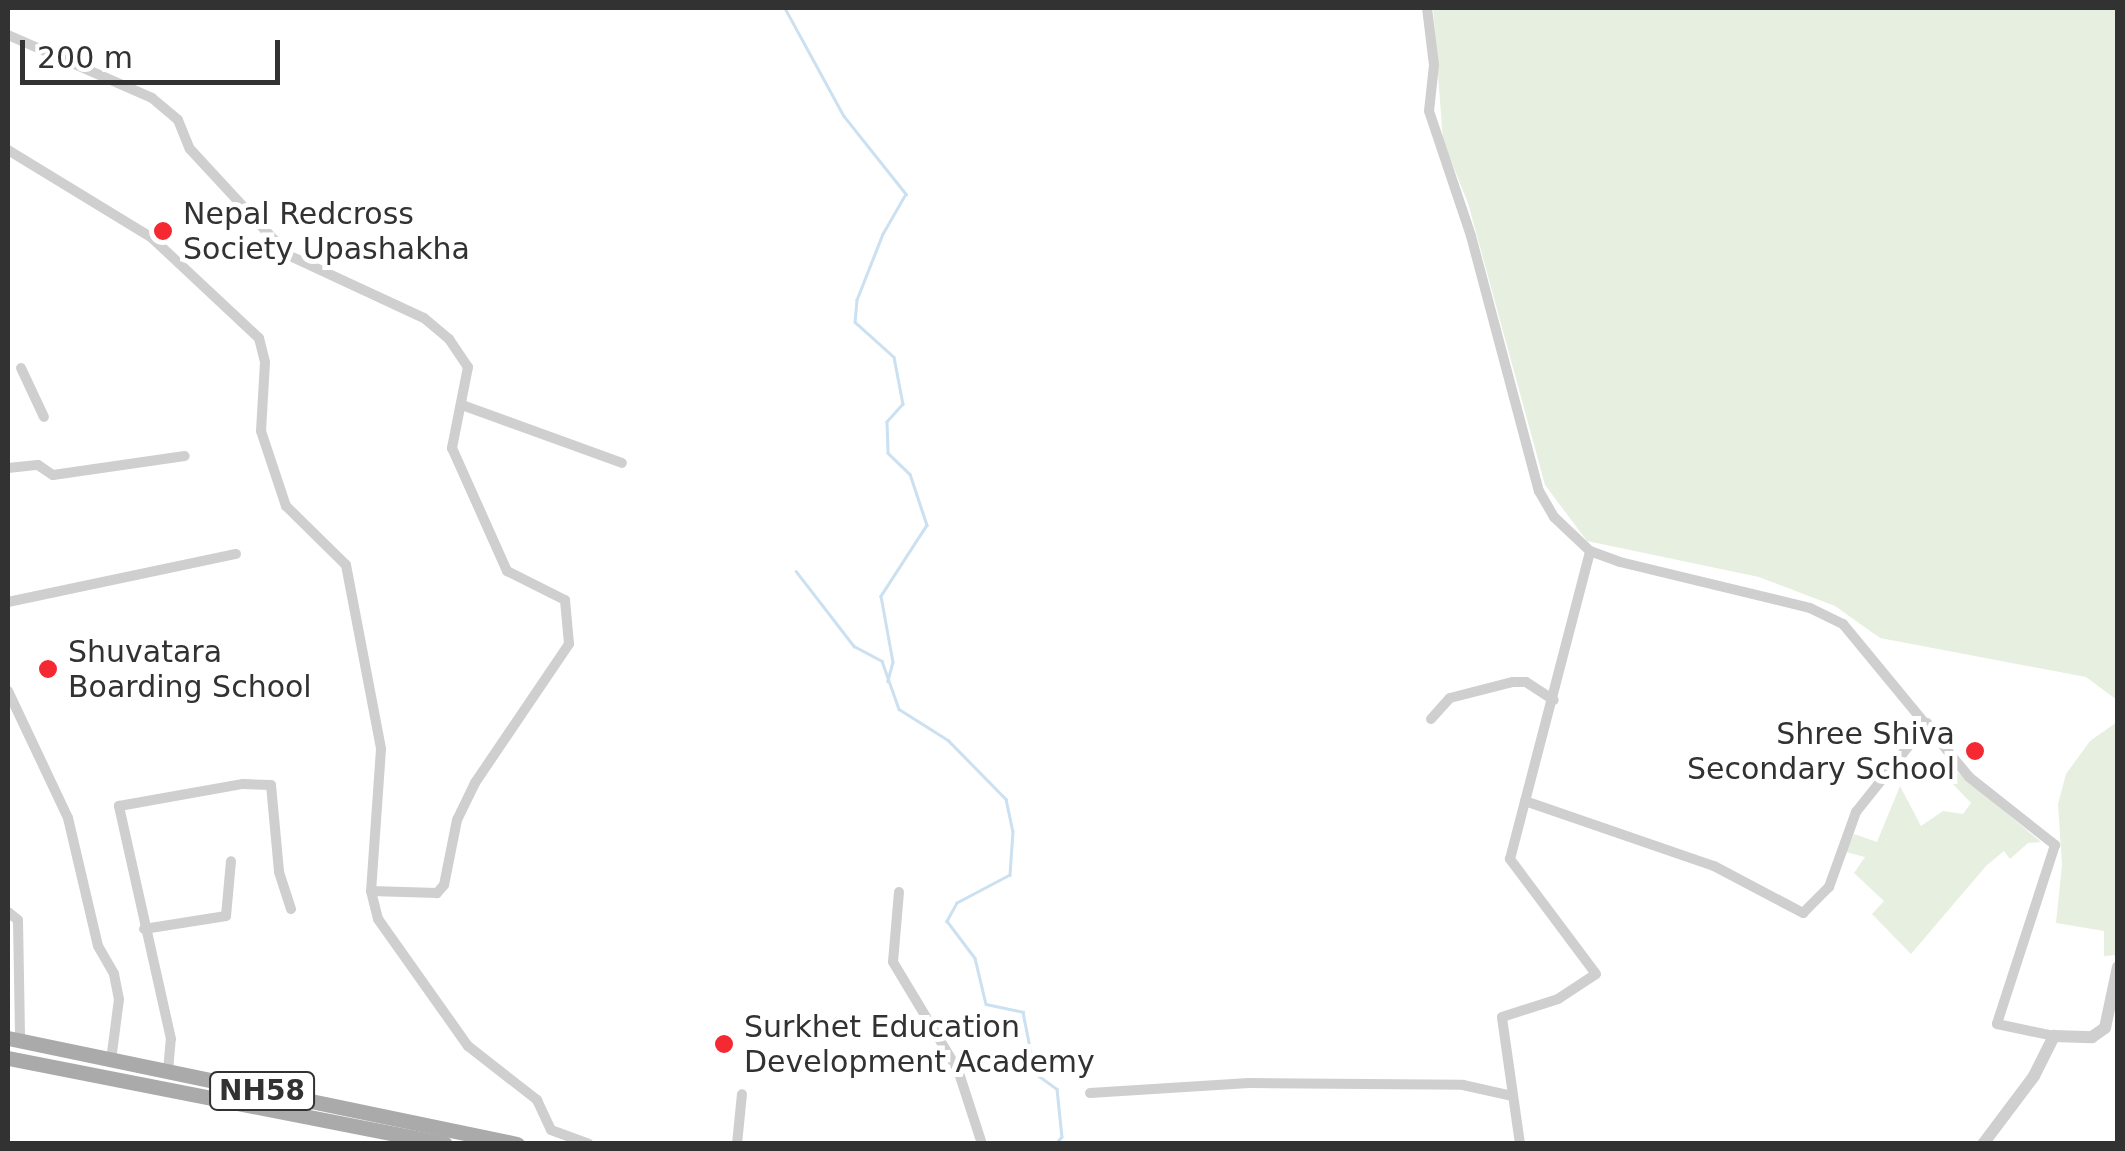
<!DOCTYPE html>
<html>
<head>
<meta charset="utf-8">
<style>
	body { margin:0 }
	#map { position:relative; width:2125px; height:1151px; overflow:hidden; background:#fff; font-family:"DejaVu Sans",sans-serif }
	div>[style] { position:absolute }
	.green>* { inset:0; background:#e7efe0 }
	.stream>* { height:2.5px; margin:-1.25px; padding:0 1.25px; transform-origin:1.25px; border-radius:1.25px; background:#cbe0f0 }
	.minor>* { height:10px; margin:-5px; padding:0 5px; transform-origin:5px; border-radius:5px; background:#cfcfcf }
	.tertiary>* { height:12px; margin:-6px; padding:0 6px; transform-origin:6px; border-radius:6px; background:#cfcfcf }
	.primary>* { height:15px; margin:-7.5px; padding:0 7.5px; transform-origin:7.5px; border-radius:7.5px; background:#aaa }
	.dots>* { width:28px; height:28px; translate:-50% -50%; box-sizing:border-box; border:5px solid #fff; border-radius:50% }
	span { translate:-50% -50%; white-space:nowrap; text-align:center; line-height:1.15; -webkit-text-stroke:10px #fff; paint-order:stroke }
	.shield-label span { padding:2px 8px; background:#fff; border:2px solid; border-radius:8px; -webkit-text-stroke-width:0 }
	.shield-label { font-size:28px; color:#323232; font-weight:700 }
	.poi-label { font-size:30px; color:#323232 }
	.left { translate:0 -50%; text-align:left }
	.right { translate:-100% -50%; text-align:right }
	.frame { position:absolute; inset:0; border:10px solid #323232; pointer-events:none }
	.scale { position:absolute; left:20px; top:40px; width:260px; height:45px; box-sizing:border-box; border:5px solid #323232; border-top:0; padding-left:12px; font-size:30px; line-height:35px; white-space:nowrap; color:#323232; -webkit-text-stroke:8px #fff; paint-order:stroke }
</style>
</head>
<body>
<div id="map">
	<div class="green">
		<i style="clip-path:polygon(1433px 8px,2117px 8px,2117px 700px,2086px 677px,1880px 638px,1835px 606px,1759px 577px,1587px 541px,1545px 485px,1468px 203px,1443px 141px)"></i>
		<i style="clip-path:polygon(2117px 722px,2117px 955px,2104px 956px,2104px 931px,2056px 923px,2062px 865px,2058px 804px,2066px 774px,2090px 741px)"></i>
		<i style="clip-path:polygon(1956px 771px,2041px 842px,2028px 843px,2010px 859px,2004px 851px,1986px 866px,1911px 954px,1872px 914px,1884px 901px,1854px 873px,1865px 857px,1846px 852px,1854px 834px,1877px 842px,1900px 786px,1921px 826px,1943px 811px,1963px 814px,1971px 803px,1951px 782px)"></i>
	</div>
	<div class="stream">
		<i style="left:785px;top:8px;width:123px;rotate:61.4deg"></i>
		<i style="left:844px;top:116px;width:100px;rotate:51.5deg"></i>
		<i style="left:906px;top:194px;width:46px;rotate:119.9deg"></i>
		<i style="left:883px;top:234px;width:71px;rotate:111.5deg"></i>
		<i style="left:857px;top:300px;width:22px;rotate:95deg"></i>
		<i style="left:855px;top:322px;width:52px;rotate:41.9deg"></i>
		<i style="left:894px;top:357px;width:48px;rotate:79.2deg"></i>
		<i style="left:903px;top:404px;width:24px;rotate:132deg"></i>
		<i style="left:887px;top:422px;width:31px;rotate:88deg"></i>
		<i style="left:888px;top:453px;width:30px;rotate:44deg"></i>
		<i style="left:910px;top:474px;width:54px;rotate:71.6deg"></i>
		<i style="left:927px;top:525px;width:85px;rotate:122.9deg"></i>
		<i style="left:881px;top:596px;width:67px;rotate:79.7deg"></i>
		<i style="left:893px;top:662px;width:20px;rotate:105deg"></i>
		<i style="left:796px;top:571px;width:95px;rotate:52.3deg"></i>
		<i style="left:854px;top:646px;width:32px;rotate:28deg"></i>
		<i style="left:882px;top:661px;width:51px;rotate:70.5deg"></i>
		<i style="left:899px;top:709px;width:58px;rotate:32.3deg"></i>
		<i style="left:948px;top:740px;width:83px;rotate:45.5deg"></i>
		<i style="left:1006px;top:799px;width:33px;rotate:78deg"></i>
		<i style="left:1013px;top:831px;width:44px;rotate:93.9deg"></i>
		<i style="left:1010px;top:875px;width:60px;rotate:152.2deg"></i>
		<i style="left:957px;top:903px;width:21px;rotate:119deg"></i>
		<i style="left:947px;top:921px;width:46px;rotate:52.9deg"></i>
		<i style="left:975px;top:958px;width:47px;rotate:76.6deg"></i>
		<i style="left:986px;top:1004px;width:38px;rotate:12deg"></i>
		<i style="left:1023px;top:1012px;width:62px;rotate:78.9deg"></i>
		<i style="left:1035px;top:1073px;width:27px;rotate:36deg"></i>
		<i style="left:1057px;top:1089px;width:48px;rotate:84.1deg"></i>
		<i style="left:1062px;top:1137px;width:9px;rotate:131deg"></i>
	</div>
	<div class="minor">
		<i style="left:1427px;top:8px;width:57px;rotate:83deg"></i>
		<i style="left:1434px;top:65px;width:46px;rotate:96.2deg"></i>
		<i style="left:1429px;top:111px;width:132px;rotate:71.4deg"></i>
		<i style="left:1471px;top:236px;width:264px;rotate:75.1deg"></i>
		<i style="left:1539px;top:491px;width:30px;rotate:60deg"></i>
		<i style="left:1554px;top:517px;width:50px;rotate:43.4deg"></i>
		<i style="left:1590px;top:551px;width:32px;rotate:20deg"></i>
		<i style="left:1620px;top:562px;width:195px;rotate:13.6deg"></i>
		<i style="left:1810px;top:608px;width:37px;rotate:26deg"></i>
		<i style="left:1843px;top:624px;width:198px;rotate:50.5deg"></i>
		<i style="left:1969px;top:777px;width:110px;rotate:38.3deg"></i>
		<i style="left:2055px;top:845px;width:188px;rotate:108deg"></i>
		<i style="left:1997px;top:1024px;width:58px;rotate:11.9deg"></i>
		<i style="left:8px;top:35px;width:157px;rotate:23.6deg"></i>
		<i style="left:152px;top:98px;width:34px;rotate:40deg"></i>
		<i style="left:178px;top:120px;width:31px;rotate:68deg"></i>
		<i style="left:190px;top:149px;width:144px;rotate:47.2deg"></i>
		<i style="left:288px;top:255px;width:150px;rotate:24.9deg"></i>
		<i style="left:424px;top:318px;width:33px;rotate:40deg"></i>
		<i style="left:449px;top:339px;width:34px;rotate:56deg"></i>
		<i style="left:468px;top:367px;width:83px;rotate:101.2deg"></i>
		<i style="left:452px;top:448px;width:135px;rotate:65.9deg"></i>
		<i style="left:507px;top:571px;width:65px;rotate:26.6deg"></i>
		<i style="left:565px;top:600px;width:44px;rotate:84.8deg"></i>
		<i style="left:569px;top:644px;width:168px;rotate:124.1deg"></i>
		<i style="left:475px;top:783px;width:41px;rotate:115.9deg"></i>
		<i style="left:457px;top:820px;width:66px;rotate:101.3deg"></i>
		<i style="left:444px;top:885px;width:11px;rotate:131deg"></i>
		<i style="left:437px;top:893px;width:66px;rotate:-178.3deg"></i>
		<i style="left:8px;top:150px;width:169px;rotate:31.4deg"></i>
		<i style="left:152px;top:238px;width:146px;rotate:43.1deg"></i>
		<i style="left:259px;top:338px;width:25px;rotate:76deg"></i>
		<i style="left:265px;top:362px;width:69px;rotate:93.3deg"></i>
		<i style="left:261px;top:431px;width:79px;rotate:71.6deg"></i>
		<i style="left:286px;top:506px;width:84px;rotate:44.5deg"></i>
		<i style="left:346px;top:565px;width:187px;rotate:79.2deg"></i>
		<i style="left:381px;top:749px;width:142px;rotate:94deg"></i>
		<i style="left:371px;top:891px;width:29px;rotate:76deg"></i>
		<i style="left:378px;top:919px;width:156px;rotate:54.7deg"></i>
		<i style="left:468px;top:1046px;width:88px;rotate:38deg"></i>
		<i style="left:537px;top:1100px;width:33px;rotate:65deg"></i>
		<i style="left:551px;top:1130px;width:40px;rotate:20.2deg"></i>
		<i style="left:21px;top:368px;width:54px;rotate:64.9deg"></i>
		<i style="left:462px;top:405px;width:170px;rotate:19.9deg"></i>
		<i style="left:8px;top:468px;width:30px;rotate:-6deg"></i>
		<i style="left:38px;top:465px;width:18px;rotate:34deg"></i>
		<i style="left:53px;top:475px;width:133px;rotate:-8.2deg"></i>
		<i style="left:8px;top:602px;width:233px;rotate:-11.9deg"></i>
		<i style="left:8px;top:691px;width:140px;rotate:64.7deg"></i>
		<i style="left:68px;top:818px;width:131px;rotate:76.8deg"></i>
		<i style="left:98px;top:946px;width:32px;rotate:60deg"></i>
		<i style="left:114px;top:974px;width:25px;rotate:79deg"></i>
		<i style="left:119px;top:999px;width:63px;rotate:97.4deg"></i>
		<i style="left:1431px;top:719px;width:28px;rotate:-48deg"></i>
		<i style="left:1450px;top:698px;width:65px;rotate:-14.3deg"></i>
		<i style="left:1513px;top:682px;width:13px"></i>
		<i style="left:1526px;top:682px;width:33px;rotate:33deg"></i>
		<i style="left:1525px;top:801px;width:200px;rotate:19deg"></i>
		<i style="left:1714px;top:866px;width:101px;rotate:27.8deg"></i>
		<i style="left:1803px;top:913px;width:37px;rotate:-45deg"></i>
		<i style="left:1829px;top:887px;width:80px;rotate:-70.2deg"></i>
		<i style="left:1856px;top:812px;width:114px;rotate:-51.4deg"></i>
		<i style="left:899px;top:892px;width:70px;rotate:94.9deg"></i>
		<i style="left:893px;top:962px;width:126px;rotate:59deg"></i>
		<i style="left:958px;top:1070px;width:78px;rotate:72deg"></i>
		<i style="left:8px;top:912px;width:13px;rotate:39deg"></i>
		<i style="left:18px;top:920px;width:120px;rotate:89deg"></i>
		<i style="left:144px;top:929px;width:83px;rotate:-9deg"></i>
		<i style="left:226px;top:916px;width:55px;rotate:-84.8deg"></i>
		<i style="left:168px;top:1071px;width:32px;rotate:-85deg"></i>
		<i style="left:171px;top:1039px;width:239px;rotate:-102.6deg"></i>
		<i style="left:119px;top:806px;width:126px;rotate:-10.1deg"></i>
		<i style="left:243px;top:784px;width:28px;rotate:2deg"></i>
		<i style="left:271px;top:785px;width:87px;rotate:84.7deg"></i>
		<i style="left:279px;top:872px;width:39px;rotate:72deg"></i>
		<i style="left:1090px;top:1093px;width:159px;rotate:-3.6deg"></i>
		<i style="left:1249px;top:1083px;width:214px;rotate:0.5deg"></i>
		<i style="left:1463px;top:1085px;width:50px;rotate:12.7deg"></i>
		<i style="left:737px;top:1144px;width:50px;rotate:-84.3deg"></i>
		<i style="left:1520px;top:1144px;width:128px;rotate:-98.1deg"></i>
		<i style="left:1502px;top:1017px;width:59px;rotate:-17.8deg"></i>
		<i style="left:1558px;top:999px;width:45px;rotate:-33.3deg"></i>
		<i style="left:1596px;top:974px;width:144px;rotate:-126.8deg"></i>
		<i style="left:1510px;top:859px;width:318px;rotate:-75.4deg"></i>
	</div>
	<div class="tertiary">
		<i style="left:1983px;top:1144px;width:85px;rotate:-53.1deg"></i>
		<i style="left:2034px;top:1076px;width:45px;rotate:-63.4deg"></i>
		<i style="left:2054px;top:1036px;width:38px;rotate:2deg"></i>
		<i style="left:2092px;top:1037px;width:16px;rotate:-35deg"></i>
		<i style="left:2105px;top:1028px;width:62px;rotate:-78deg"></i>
	</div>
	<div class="primary">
		<i style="left:8px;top:1038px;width:520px;rotate:11.76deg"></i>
		<i style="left:8px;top:1058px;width:445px;rotate:11.1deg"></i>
	</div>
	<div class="dots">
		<i style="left:163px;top:231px;background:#f42931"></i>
		<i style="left:48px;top:669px;background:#f42931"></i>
		<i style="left:1975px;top:751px;background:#f42931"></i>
		<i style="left:724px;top:1044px;background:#f42931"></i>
	</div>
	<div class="shield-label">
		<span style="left:262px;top:1091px">NH58</span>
	</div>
	<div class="poi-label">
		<span class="left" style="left:183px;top:231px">Nepal Redcross<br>Society Upashakha</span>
		<span class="left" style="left:68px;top:669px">Shuvatara<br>Boarding School</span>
		<span class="right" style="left:1955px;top:751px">Shree Shiva<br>Secondary School</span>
		<span class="left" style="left:744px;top:1044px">Surkhet Education<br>Development Academy</span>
	</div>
	<div class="frame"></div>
	<div class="scale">200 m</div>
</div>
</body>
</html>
